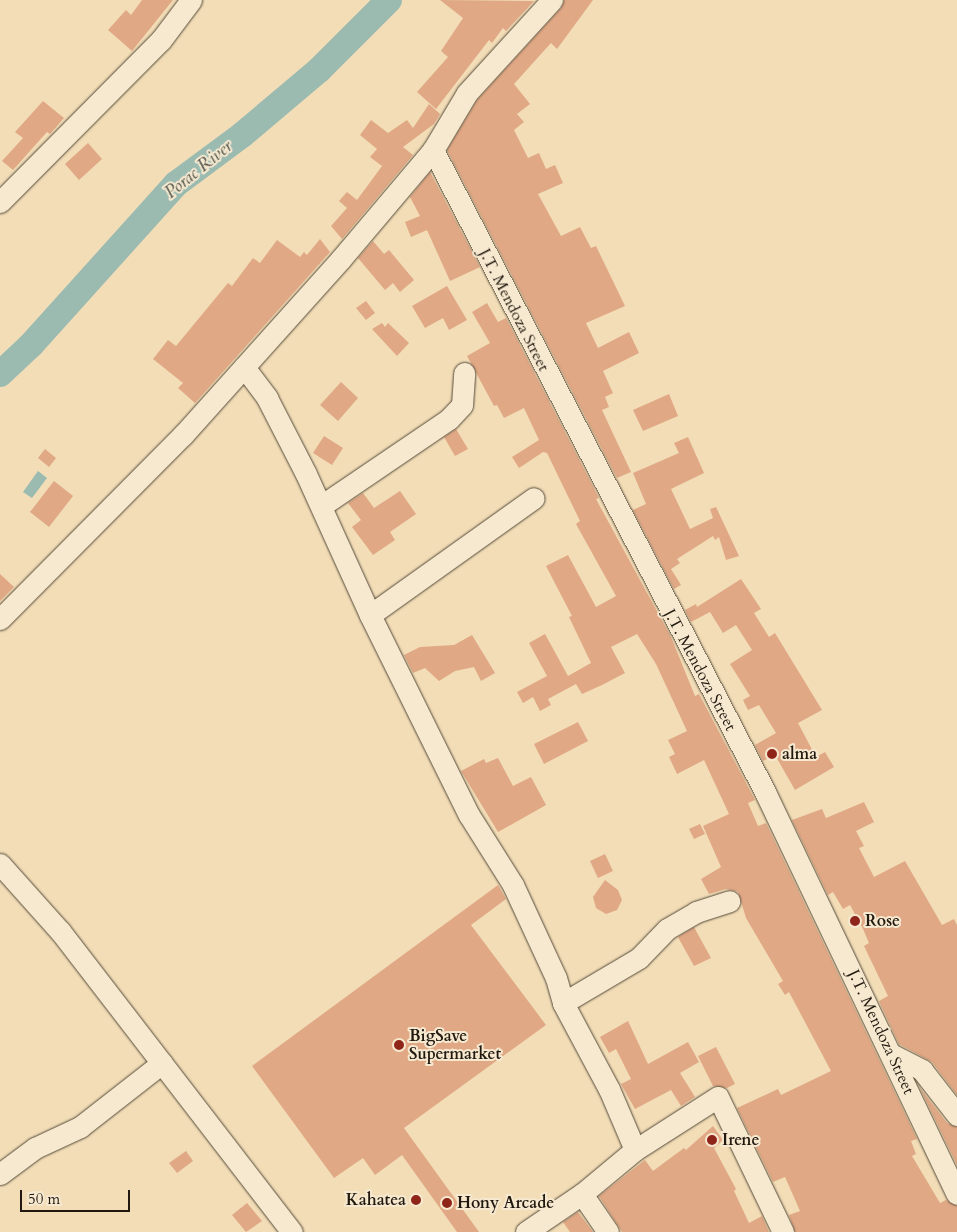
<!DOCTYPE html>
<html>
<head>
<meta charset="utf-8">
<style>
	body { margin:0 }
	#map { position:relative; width:957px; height:1232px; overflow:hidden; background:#f2ddb7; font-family:Cardo,serif }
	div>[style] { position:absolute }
	.water>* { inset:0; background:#9bbbb1 }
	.river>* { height:26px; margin:-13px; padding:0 13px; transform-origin:13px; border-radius:13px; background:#9bbbb1 }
	.building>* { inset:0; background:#e0a885 }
	.roads { filter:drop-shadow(0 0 1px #554a39) drop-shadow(0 0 1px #554a39) }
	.minor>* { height:21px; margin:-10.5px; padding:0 10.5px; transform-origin:10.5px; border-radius:10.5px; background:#f7e9d0 }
	.dots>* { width:14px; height:14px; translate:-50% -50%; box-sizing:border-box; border:2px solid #f7e9d0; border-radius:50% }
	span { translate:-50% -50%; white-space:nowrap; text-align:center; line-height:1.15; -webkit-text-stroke:4px #f7e9d0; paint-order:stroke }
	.street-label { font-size:16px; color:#21190f }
	.poi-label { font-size:16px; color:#21190f; font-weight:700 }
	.left { translate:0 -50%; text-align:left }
	.right { translate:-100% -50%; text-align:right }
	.water-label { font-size:18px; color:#4c5248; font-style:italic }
	.scale { position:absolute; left:20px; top:1190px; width:110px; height:22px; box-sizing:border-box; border:2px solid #21190f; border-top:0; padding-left:6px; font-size:15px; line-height:18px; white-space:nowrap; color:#21190f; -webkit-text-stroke:4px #f7e9d0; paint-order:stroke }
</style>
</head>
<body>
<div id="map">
	<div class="water">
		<i style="clip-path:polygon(38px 471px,47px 478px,32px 498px,23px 492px)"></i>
	</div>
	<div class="river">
		<i style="left:0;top:374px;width:42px;rotate:-43.1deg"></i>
		<i style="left:31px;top:345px;width:217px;rotate:-48deg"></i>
		<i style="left:176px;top:184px;width:82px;rotate:-36.6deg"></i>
		<i style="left:242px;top:135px;width:101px;rotate:-40.2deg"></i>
		<i style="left:319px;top:70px;width:99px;rotate:-45deg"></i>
	</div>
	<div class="building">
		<i style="clip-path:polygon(142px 0,173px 0,132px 51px,108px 30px,126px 10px,131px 15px)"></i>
		<i style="clip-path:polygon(440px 0,534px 1px,506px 31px,503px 28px,492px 43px,489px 40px,436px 109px,417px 92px,448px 57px,441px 51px,463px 18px)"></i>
		<i style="clip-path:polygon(564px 0,593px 0,557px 49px,551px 43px,514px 84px,530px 104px,517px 114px,524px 122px,514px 130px,528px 158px,539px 153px,546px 169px,555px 165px,563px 183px,538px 194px,561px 236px,580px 227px,591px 248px,596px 246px,625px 306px,586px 323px,598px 348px,629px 332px,639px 353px,603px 371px,613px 393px,605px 397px,609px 407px,602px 410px,631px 472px,617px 478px,447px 150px,477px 100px,561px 8px)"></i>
		<i style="clip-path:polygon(43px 101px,64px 118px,50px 134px,47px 132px,13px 170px,2px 161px,23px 138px,15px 132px)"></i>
		<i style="clip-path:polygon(429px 104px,440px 114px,434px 124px,403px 147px,413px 155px,342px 239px,331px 226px,347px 208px,339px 201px,347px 192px,357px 200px,382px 166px,370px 157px,377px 149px,360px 135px,371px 120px,388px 133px,407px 120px,413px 128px)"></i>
		<i style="clip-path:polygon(88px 143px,102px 159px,79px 180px,65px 164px)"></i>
		<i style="clip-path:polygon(430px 172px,480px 267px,450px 281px,427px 230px,411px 237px,405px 222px,420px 216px,410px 197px)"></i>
		<i style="clip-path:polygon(320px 239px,330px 252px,195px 403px,178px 388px,183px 383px,153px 359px,168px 340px,176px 346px,228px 283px,232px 286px,253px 258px,260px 263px,277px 240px,300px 257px,304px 252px,307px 255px)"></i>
		<i style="clip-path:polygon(373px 241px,384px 254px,389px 250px,414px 280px,400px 292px,393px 283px,385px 290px,358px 258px)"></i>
		<i style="clip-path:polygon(447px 286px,467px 320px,449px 330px,443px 318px,425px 328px,412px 306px)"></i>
		<i style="clip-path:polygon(366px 301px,375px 313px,366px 320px,356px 308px)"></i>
		<i style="clip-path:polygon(487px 303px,498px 322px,506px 318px,599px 498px,596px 499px,671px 637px,695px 696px,699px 694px,754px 798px,755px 800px,748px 803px,758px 826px,766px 823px,917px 1139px,911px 1141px,916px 1154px,912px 1156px,940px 1203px,946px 1200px,957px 1206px,957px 1232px,795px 1232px,789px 1215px,800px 1211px,785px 1177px,773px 1182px,737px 1108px,778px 1089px,781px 1095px,831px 1071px,789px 992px,785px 995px,778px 984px,783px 981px,746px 918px,738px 892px,726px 889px,709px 894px,701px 879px,721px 867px,703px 826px,729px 814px,704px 760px,677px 774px,669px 757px,675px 754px,668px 740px,687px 731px,656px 664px,637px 634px,611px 647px,625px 673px,602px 685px,582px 694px,576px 684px,548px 699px,551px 705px,540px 711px,533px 697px,523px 703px,517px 692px,547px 676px,529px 643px,545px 634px,568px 676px,591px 663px,569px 617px,572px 616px,546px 566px,568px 555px,596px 607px,616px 596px,576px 524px,580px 521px,547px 453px,543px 452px,519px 468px,512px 457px,539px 440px,524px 408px,504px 418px,497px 405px,494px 406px,467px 356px,490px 343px,472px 312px)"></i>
		<i style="clip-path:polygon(382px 323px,385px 327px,388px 323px,409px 343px,397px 356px,372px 329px)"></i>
		<i style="clip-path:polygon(341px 382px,358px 398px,338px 421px,320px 405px)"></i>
		<i style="clip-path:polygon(669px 394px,678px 416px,643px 431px,633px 410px)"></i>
		<i style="clip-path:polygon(456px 429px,468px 449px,455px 456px,444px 437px)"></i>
		<i style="clip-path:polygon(324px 436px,343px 448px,332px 465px,313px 453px)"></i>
		<i style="clip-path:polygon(688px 437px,704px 473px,671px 489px,690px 529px,713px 518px,710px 509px,716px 507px,739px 556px,726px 560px,719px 537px,715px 540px,713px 536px,677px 559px,680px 563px,671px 569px,681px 585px,674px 589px,633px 510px,646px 504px,633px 473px,679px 453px,674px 443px)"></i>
		<i style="clip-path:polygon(45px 449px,56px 458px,49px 467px,38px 458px)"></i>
		<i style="clip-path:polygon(54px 481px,73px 496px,49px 527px,30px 512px)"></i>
		<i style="clip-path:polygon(400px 491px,416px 514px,390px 532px,395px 540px,373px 555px,352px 527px,361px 520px,348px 503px,363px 493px,374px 508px)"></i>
		<i style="clip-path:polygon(0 574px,14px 587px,0 601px)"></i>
		<i style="clip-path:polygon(741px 579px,761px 609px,754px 613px,769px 637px,775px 633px,822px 710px,798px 723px,816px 757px,825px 752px,834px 767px,795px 790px,775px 755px,763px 761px,755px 745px,776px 733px,759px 705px,748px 710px,743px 700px,750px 696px,730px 664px,752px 650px,736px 625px,723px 633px,710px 612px,691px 622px,685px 610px,696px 604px,697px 607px)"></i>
		<i style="clip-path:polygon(472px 635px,495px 673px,481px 681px,474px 667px,455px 671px,439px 681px,425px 668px,413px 673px,404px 655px,420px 647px,454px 645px)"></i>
		<i style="clip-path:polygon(578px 722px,588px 741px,544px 764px,534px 744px)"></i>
		<i style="clip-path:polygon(498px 758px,513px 786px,531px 777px,546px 805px,498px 832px,461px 771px,484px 759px,486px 763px)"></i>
		<i style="clip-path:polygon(864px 802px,874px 822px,856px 831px,864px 846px,859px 848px,874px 877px,905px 861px,942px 925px,954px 919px,957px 925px,957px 1095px,932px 1062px,899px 1044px,879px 1001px,888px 996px,864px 946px,869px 943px,863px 929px,850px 905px,843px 909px,833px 892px,828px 895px,792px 820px,822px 809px,826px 818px)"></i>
		<i style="clip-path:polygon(700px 824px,705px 834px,694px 839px,689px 829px)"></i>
		<i style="clip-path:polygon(605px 854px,613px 871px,598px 878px,590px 861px)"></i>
		<i style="clip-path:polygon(605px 880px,618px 890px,622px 900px,617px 910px,606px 914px,596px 908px,593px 897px)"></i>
		<i style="clip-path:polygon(498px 885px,506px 899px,471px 925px,546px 1025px,404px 1128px,479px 1232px,457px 1232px,402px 1155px,375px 1175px,363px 1158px,334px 1178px,252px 1066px)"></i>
		<i style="clip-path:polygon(694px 927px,711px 958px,694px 966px,678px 937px)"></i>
		<i style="clip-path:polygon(628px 1021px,648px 1064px,688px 1042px,699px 1062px,680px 1073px,695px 1097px,681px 1106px,671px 1090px,635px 1109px,621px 1084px,631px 1079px,616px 1049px,609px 1053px,600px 1037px)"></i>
		<i style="clip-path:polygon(716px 1047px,735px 1084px,727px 1088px,713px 1086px,698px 1056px)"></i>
		<i style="clip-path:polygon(920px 1088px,947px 1123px,957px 1127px,957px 1165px)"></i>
		<i style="clip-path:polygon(713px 1126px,723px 1140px,714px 1148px,736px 1189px,734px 1191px,749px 1223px,762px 1216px,769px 1232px,622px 1232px,599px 1196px,645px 1160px,653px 1171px,684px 1148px,686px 1150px)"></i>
		<i style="clip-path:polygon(186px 1151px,193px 1161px,177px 1173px,169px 1163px)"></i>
		<i style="clip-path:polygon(247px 1203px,262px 1221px,246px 1232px,232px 1215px)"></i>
		<i style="clip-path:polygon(578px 1212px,593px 1232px,570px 1232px,563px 1222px)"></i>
	</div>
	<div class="roads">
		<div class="minor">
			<i style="left:433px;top:150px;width:723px;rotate:62.65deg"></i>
			<i style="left:765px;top:792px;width:445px;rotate:64.5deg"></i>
			<i style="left:0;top:202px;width:228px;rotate:-45.2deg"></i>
			<i style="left:161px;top:40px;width:50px;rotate:-53.1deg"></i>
			<i style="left:244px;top:367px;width:39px;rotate:53deg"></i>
			<i style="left:267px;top:398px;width:85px;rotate:62.8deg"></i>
			<i style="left:306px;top:474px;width:155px;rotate:65.6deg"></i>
			<i style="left:370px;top:615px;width:223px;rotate:63.7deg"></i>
			<i style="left:469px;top:815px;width:83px;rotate:57.8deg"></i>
			<i style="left:513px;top:885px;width:102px;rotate:65.2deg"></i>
			<i style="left:556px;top:978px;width:26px;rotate:74deg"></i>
			<i style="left:563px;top:1003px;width:98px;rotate:61.9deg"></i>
			<i style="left:609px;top:1089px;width:66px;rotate:66.9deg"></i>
			<i style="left:321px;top:506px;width:155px;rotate:-34.2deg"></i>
			<i style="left:449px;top:419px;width:19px;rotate:-47deg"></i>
			<i style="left:462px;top:405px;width:32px;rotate:-86deg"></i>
			<i style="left:370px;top:615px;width:201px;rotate:-35.5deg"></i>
			<i style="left:0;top:619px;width:260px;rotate:-45.2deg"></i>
			<i style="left:183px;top:435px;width:235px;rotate:-48.1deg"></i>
			<i style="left:340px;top:260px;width:144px;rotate:-49.8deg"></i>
			<i style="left:433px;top:150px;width:66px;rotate:-59.2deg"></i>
			<i style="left:467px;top:93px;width:126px;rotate:-47.6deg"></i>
			<i style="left:0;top:864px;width:90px;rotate:48.2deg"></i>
			<i style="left:60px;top:931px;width:380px;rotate:52.4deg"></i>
			<i style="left:563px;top:1003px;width:88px;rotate:-30.6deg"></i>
			<i style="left:639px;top:958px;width:40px;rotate:-46deg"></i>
			<i style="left:667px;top:929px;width:34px;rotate:-30deg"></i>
			<i style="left:696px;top:912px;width:35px;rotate:-18deg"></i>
			<i style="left:893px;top:1055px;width:33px;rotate:27deg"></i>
			<i style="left:922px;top:1070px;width:57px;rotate:52.1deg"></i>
			<i style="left:0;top:1174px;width:44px;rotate:-36.6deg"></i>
			<i style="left:35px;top:1148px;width:50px;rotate:-25deg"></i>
			<i style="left:80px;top:1127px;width:104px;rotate:-38deg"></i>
			<i style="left:582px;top:1194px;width:46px;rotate:55.6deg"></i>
			<i style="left:526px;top:1232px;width:68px;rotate:-34.2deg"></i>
			<i style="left:582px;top:1194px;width:69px;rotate:-39.7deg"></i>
			<i style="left:635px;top:1150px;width:98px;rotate:-32.6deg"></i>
			<i style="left:718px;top:1097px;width:150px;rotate:64.3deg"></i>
		</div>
	</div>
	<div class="dots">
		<i style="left:772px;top:754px;background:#8f2418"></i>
		<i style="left:855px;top:921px;background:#8f2418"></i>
		<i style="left:399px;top:1045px;background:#8f2418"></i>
		<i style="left:712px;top:1140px;background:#8f2418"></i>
		<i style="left:416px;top:1200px;background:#8f2418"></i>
		<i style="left:447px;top:1203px;background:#8f2418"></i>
	</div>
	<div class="street-label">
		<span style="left:514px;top:310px;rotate:63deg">J.T. Mendoza Street</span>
		<span style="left:700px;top:670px;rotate:62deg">J.T. Mendoza Street</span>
		<span style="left:881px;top:1032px;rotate:65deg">J.T. Mendoza Street</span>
	</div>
	<div class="poi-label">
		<span class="left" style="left:782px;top:754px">alma</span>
		<span class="left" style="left:865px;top:921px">Rose</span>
		<span class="left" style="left:409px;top:1045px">BigSave<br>Supermarket</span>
		<span class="left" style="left:722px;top:1140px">Irene</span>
		<span class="right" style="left:406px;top:1200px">Kahatea</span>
		<span class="left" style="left:457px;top:1203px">Hony Arcade</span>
	</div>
	<div class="water-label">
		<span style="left:199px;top:170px;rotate:-39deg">Porac River</span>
	</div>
	<div class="scale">50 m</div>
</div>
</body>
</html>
